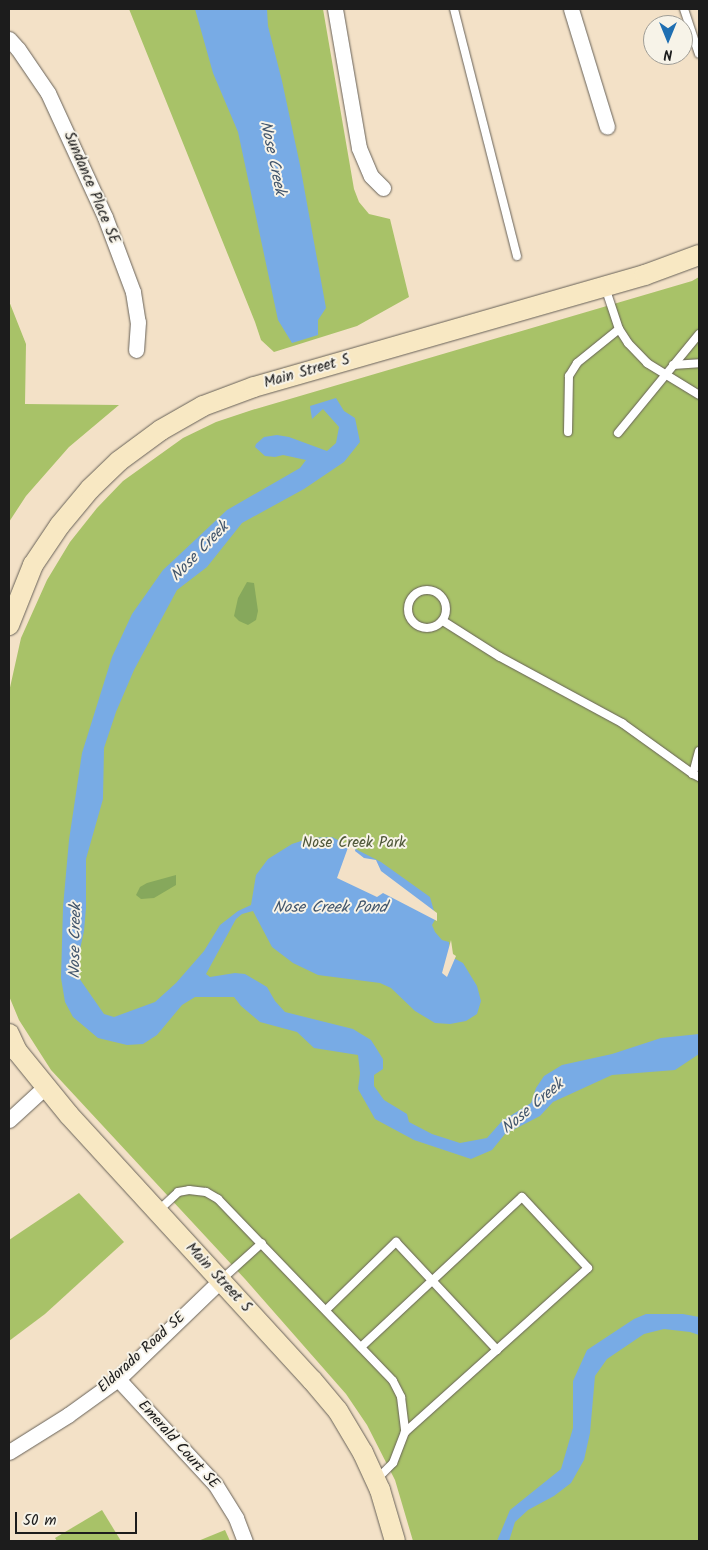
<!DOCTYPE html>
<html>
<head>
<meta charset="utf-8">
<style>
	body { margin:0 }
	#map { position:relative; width:708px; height:1550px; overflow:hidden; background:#f3e1c7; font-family:Kalam,sans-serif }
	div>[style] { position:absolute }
	.green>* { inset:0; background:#a8c268 }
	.forest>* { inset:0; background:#86a85c }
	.water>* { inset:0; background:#78abe5 }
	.pier>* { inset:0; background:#f3e1c7 }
	.roads { filter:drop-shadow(0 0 1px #676158) drop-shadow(0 0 1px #676158) }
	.service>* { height:8px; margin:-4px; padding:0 4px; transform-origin:4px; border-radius:4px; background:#fff }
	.service>.ring { margin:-4px; padding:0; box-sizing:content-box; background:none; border:8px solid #fff; border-radius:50% }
	.minor>* { height:15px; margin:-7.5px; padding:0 7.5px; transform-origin:7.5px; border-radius:7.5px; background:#fff }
	.secondary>* { height:20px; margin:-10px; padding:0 10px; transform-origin:10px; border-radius:10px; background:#f8e8c3 }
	span { translate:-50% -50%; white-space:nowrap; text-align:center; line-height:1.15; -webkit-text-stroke:4px #f7f3e8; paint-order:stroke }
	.street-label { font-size:15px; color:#1c1c1c }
	.park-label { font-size:15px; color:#4d5637 }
	.water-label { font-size:16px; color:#41556c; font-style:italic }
	.frame { position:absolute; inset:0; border:10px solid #1c1c1c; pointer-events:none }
	.north { position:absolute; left:643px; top:15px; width:50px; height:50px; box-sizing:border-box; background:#f7f3e8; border:1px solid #9f9d96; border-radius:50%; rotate:180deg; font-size:14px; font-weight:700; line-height:20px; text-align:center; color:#1c1c1c }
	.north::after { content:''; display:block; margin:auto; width:18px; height:22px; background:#1f6fb2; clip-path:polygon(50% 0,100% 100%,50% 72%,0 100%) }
	.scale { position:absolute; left:15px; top:1512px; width:122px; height:22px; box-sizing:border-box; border:2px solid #1c1c1c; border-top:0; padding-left:6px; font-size:15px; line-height:18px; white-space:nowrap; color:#1c1c1c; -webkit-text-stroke:4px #f7f3e8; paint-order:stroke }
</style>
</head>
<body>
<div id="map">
	<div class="green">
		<i style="clip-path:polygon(129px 9px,323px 9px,354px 189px,359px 202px,369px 214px,390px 219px,409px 297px,357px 326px,274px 352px,261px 340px,255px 322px)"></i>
		<i style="clip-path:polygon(699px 277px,699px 1541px,413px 1541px,395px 1480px,367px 1425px,346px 1394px,245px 1279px,51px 1070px,19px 1020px,9px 996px,9px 692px,21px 638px,47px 580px,70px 542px,97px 508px,123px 481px,183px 438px,216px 422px,252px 410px,692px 281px)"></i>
		<i style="clip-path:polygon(9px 301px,26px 344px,25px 404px,119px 405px,69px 447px,26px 496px,9px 522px)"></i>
		<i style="clip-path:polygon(79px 1193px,124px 1242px,45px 1314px,9px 1341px,9px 1240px)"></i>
		<i style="clip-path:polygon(102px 1510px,121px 1541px,57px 1541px,55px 1538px)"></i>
		<i style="clip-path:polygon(225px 1530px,230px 1541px,198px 1541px)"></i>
	</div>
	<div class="forest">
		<i style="clip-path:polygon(247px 582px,254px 583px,258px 611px,256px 620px,248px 625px,239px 621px,234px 616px,238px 598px)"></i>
		<i style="clip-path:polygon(176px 875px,176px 885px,154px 898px,141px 899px,136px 895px,140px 887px,147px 883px)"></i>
	</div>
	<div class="water">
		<i style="clip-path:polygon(195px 9px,267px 9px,268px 26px,282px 81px,300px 165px,326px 308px,318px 320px,318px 335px,292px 343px,278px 320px,238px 132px,213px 73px)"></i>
		<i style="clip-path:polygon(336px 398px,344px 411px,355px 418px,360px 442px,344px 462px,304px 489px,242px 523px,207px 567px,177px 590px,134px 670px,116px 712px,104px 748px,103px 799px,86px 859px,86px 908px,84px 931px,79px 954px,79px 978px,104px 1014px,114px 1017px,155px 1002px,176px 983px,204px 951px,220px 925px,238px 911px,251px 905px,256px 875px,268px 859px,292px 844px,310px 838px,332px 837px,381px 862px,430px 897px,436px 918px,432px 925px,435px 932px,442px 940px,449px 942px,450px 956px,463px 963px,477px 986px,481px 1001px,477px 1014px,466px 1021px,450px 1024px,435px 1023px,415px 1011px,391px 988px,380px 983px,318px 975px,293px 963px,272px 947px,253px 911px,242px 914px,236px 919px,206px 974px,210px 977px,235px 973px,245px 974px,267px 987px,275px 1001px,285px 1012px,353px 1029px,371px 1040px,383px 1059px,383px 1069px,374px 1075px,374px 1086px,384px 1100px,407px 1114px,409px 1122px,432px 1134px,460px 1143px,487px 1138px,502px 1121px,531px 1103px,536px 1088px,544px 1076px,562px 1065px,612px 1054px,661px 1038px,699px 1034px,699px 1054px,675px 1070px,612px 1075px,553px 1102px,540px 1116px,505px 1134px,492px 1150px,471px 1159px,414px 1140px,375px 1119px,358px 1089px,360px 1073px,358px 1055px,314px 1048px,297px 1032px,260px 1022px,241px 1006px,234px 997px,195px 997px,182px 1005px,157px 1035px,143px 1044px,127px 1045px,98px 1038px,73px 1017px,65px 1002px,61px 978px,63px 907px,69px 840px,82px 753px,112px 657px,132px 614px,163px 570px,227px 510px,300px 468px,306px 460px,283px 455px,275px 457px,265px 456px,255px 447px,256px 444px,264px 437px,277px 435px,289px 437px,327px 451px,336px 443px,339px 427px,323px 409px,312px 419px,310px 406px)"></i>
		<i style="clip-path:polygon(646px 1314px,683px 1314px,699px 1317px,699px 1335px,690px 1332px,664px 1329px,644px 1334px,607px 1359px,595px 1376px,590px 1433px,584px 1460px,571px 1483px,554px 1496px,528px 1510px,515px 1522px,509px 1541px,497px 1541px,510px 1510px,561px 1469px,573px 1428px,573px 1381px,587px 1350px,634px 1319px)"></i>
	</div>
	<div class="pier">
		<i style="clip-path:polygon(350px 842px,356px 846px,355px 851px,364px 858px,376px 860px,381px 871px,437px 913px,437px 921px,383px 893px,377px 897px,337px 878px)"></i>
		<i style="clip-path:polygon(451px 940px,453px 954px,456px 956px,447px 977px,442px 973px)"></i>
	</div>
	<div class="roads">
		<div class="service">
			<i style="left:454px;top:9px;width:255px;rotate:75.7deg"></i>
			<i style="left:684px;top:9px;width:47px;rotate:71.6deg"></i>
			<i style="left:605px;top:287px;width:44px;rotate:71.6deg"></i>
			<i style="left:619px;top:329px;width:17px;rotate:57deg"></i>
			<i style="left:628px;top:343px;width:28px;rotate:46deg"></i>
			<i style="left:647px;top:363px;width:61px;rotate:31.6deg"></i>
			<i style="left:673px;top:365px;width:26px;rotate:-4deg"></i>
			<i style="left:568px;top:432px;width:56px;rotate:-89deg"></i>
			<i style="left:569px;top:376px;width:15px;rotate:-58deg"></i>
			<i style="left:577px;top:363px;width:54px;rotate:-39deg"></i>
			<i style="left:618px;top:433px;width:128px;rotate:-50.7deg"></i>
			<i class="ring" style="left:408px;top:590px;width:30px;height:30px"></i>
			<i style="left:443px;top:621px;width:67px;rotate:32.3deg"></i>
			<i style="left:500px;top:657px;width:139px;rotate:28.4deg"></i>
			<i style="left:622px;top:723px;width:87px;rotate:35.7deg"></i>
			<i style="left:699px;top:751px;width:24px;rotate:105deg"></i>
			<i style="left:693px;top:774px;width:7px;rotate:27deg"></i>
			<i style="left:159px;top:1210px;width:26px;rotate:-43deg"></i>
			<i style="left:178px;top:1192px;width:11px;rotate:-10deg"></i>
			<i style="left:189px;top:1190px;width:17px;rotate:7deg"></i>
			<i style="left:206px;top:1192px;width:14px;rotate:30deg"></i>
			<i style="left:218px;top:1199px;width:252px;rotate:46.1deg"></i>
			<i style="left:393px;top:1381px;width:18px;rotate:63deg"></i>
			<i style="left:401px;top:1397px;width:35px;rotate:83deg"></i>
			<i style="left:405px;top:1432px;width:33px;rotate:111deg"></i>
			<i style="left:393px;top:1463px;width:23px;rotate:135deg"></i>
			<i style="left:221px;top:1280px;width:55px;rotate:-42.1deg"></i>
			<i style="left:326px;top:1310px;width:98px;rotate:-44.2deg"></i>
			<i style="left:396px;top:1242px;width:148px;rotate:46.9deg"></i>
			<i style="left:361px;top:1347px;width:220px;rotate:-43deg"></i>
			<i style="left:522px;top:1197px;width:97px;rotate:47.1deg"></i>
			<i style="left:588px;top:1268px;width:246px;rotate:138.1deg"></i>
		</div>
		<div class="minor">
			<i style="left:335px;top:9px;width:141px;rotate:80.2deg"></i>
			<i style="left:359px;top:148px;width:30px;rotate:67deg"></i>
			<i style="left:371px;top:176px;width:17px;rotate:45deg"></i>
			<i style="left:571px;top:9px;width:123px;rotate:73deg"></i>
			<i style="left:9px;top:39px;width:13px;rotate:48deg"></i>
			<i style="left:18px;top:49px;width:53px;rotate:55.7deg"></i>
			<i style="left:48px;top:93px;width:136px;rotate:65.3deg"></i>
			<i style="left:105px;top:217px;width:80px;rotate:69.5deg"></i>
			<i style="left:133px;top:292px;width:30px;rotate:81deg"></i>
			<i style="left:138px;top:322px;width:28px;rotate:94deg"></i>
			<i style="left:9px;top:1120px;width:49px;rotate:-42.5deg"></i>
			<i style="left:118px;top:1379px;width:143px;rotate:47.3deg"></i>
			<i style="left:215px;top:1484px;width:40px;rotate:58deg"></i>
			<i style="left:236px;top:1518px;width:25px;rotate:69deg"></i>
			<i style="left:9px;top:1452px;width:70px;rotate:-32.1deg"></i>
			<i style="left:68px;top:1415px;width:62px;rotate:-35.8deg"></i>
			<i style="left:118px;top:1379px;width:143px;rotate:-43.9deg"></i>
		</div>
		<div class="secondary">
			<i style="left:9px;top:625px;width:65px;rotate:-68.2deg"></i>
			<i style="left:33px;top:565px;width:48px;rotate:-56deg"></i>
			<i style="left:60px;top:525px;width:47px;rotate:-50.2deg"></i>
			<i style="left:90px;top:489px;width:40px;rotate:-44deg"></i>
			<i style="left:119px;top:461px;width:52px;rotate:-36.4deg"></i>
			<i style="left:161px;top:430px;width:48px;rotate:-29.7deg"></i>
			<i style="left:203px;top:406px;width:54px;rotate:-20.4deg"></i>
			<i style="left:254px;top:387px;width:407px;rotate:-16deg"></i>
			<i style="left:645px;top:275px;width:58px;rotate:-20.3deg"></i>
			<i style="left:9px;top:1034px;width:19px;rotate:65deg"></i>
			<i style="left:17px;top:1051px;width:82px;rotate:50.9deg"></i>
			<i style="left:69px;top:1115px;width:360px;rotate:47.5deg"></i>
			<i style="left:312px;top:1380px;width:40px;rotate:50deg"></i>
			<i style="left:338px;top:1411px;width:49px;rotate:59.2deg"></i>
			<i style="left:363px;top:1453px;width:41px;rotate:65.3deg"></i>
			<i style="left:380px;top:1490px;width:53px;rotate:73.6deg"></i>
		</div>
	</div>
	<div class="street-label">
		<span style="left:91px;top:188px;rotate:67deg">Sundance Place SE</span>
		<span style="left:307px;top:372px;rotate:-16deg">Main Street S</span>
		<span style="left:218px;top:1278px;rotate:47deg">Main Street S</span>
		<span style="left:142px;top:1353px;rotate:-42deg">Eldorado Road SE</span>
		<span style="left:178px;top:1445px;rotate:48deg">Emerald Court SE</span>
	</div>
	<div class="park-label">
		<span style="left:354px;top:844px">Nose Creek Park</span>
	</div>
	<div class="water-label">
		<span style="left:272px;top:158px;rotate:78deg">Nose Creek</span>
		<span style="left:200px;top:552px;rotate:-46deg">Nose Creek</span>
		<span style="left:330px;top:908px">Nose Creek Pond</span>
		<span style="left:76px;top:941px;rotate:-89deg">Nose Creek</span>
		<span style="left:533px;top:1107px;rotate:-40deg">Nose Creek</span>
	</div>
	<div class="frame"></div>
	<div class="north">N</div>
	<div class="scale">50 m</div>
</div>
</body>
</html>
